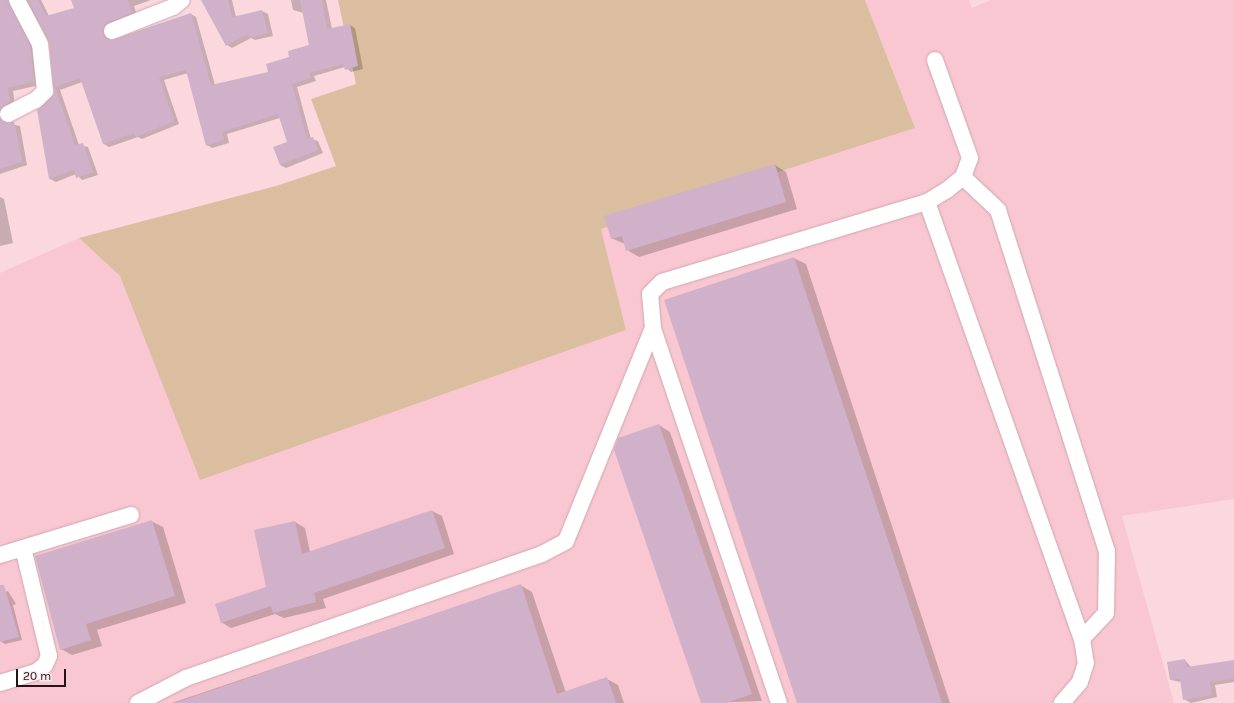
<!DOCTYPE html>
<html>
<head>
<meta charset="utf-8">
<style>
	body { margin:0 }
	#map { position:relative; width:1234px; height:703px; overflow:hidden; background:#fad8de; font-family:Karla,sans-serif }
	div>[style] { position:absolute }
	.built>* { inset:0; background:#f9c7d1 }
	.green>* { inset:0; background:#dbbd9f }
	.shadow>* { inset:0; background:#0003 }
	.building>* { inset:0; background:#d1b1c9 }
	.roads { filter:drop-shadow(0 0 1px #cfa7ae) drop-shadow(0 0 1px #cfa7ae) }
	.minor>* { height:16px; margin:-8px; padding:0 8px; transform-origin:8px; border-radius:8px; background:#fff }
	span { translate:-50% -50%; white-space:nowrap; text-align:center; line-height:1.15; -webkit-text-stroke:3.5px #fbeaed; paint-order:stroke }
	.scale { position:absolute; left:16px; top:669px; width:50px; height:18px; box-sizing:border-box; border:2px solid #231417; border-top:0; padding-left:5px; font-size:12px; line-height:14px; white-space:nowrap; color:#231417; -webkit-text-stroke:3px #fbeaed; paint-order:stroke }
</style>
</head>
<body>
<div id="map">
	<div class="built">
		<i style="clip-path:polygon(865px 0,969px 0,972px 8px,991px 0,1234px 0,1234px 499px,1122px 516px,1174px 703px,0 703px,0 273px,79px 238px,120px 276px,201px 479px,626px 330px,601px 229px,915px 128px)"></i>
	</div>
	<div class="green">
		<i style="clip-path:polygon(338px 0,865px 0,915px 128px,601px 229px,626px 330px,200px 480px,120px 276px,79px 238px,276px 186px,336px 166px,311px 99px,356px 84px)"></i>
	</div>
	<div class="shadow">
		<i style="clip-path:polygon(0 0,10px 0,36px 51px,40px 89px,35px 86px,13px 91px,15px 105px,4px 116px,7px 123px,20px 126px,27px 165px,0 174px)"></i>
		<i style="clip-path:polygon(26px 0,41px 0,49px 16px,75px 9px,72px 0,151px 0,134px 6px,137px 16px,108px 33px,110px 40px,115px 41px,191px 14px,196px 17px,215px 85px,270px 72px,310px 46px,304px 13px,293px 10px,291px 0,326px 0,332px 29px,350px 25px,355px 28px,363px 69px,351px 72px,345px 67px,314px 76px,316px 81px,297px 87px,311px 139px,318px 141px,323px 153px,286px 168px,280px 165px,288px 143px,280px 118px,227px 134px,229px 143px,212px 148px,207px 145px,188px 73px,164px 80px,179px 124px,142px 139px,138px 137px,109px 147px,104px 144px,82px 82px,60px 90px,79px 145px,88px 147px,98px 175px,82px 180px,76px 174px,56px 182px,50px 179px,38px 110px,55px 94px,50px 43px)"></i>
		<i style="clip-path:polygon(202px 0,232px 0,236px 17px,262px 11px,268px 14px,273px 36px,255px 40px,251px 38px,232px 48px,227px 45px)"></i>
		<i style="clip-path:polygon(775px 165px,786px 172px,797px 209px,639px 257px,627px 250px,625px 244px,611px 238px)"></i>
		<i style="clip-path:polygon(0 197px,4px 199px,13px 243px,0 246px)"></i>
		<i style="clip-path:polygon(794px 258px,806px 264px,950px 703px,798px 703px,666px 300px)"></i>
		<i style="clip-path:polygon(659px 425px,670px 432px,762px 701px,702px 703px)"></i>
		<i style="clip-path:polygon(432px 511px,442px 516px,454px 554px,323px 599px,326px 608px,284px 618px,275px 614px,231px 628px,221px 622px,267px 588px,295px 522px,305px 528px,310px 552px)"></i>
		<i style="clip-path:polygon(151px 521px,163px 527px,186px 603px,97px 630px,102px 646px,72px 655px,61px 649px)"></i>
		<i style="clip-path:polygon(520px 585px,532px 592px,566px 693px,607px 679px,618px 685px,624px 703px,172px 703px)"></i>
		<i style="clip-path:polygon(8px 591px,16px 604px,13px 605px,22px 640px,5px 644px,0 641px,0 594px)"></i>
		<i style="clip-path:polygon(1185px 660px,1191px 667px,1234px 661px,1234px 682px,1215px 685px,1217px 697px,1191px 703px,1184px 699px,1181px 682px,1171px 680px)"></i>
	</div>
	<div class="building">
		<i style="clip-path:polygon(0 0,8px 0,31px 47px,35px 87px,32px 82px,8px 88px,10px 102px,0 109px)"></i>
		<i style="clip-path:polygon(28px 0,38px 0,46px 16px,74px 8px,71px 0,128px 0,132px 13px,108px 22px,103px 29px,106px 38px,111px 40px,191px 13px,211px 85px,268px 72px,266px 64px,289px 57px,288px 51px,309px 45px,300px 0,322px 0,327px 29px,350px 24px,358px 66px,345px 70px,343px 64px,309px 73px,311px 78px,292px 84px,307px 139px,313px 137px,318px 150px,280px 165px,273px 147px,287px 142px,278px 114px,222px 132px,224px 140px,206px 146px,186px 70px,159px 77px,174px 121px,136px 137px,134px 133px,103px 144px,80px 78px,55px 87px,75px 145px,83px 143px,93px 172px,76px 178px,74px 170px,49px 179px,37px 110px,54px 94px,49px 43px)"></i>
		<i style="clip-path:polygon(201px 0,228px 0,232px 17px,262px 10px,268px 33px,249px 38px,248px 34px,226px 46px)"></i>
		<i style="clip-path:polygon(0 119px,7px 123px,14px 121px,22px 162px,0 169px)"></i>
		<i style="clip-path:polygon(775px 164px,786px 202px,626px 251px,622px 236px,611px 239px,604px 216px)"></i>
		<i style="clip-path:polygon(794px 257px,942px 703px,797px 703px,664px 300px)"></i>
		<i style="clip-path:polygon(659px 424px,752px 694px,726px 703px,701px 703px,614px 450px,618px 438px)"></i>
		<i style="clip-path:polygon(432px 510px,445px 548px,314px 593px,316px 602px,273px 613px,271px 606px,221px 623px,215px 604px,266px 587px,254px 530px,295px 521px,302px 554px)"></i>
		<i style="clip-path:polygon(152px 520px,175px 596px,86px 624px,91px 640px,60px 650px,35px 556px)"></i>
		<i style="clip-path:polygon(521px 584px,557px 694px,607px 677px,616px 703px,175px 703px)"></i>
		<i style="clip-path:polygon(0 585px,4px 585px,19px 637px,0 642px)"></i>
		<i style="clip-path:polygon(1185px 659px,1187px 667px,1234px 660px,1234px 679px,1210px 682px,1212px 695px,1183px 700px,1180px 679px,1170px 680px,1167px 662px)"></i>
	</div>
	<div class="roads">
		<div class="minor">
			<i style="left:112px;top:31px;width:66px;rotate:-21.5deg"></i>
			<i style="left:173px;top:7px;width:11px;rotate:-38deg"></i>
			<i style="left:8px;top:114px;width:31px;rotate:-27deg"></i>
			<i style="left:36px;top:100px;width:13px;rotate:-45deg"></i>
			<i style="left:45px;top:91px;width:47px;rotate:-96.1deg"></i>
			<i style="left:40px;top:44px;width:50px;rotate:-117.6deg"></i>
			<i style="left:963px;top:177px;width:48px;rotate:43.3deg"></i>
			<i style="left:998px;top:210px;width:358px;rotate:72.3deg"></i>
			<i style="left:1107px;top:551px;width:62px;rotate:90.9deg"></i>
			<i style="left:1106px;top:613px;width:35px;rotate:133deg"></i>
			<i style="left:927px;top:202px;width:464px;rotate:70.5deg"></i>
			<i style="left:1082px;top:639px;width:24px;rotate:81deg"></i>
			<i style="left:1086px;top:663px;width:20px;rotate:108deg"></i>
			<i style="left:1080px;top:682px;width:28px;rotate:131deg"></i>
			<i style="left:0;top:555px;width:137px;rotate:-17deg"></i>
			<i style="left:0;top:683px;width:38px;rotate:-17deg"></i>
			<i style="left:36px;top:672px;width:11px;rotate:-38deg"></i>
			<i style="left:45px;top:665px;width:10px;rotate:-66deg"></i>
			<i style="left:49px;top:656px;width:111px;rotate:-103.5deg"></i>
			<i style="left:138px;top:703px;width:54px;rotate:-27.5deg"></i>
			<i style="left:186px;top:678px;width:377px;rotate:-19.2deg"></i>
			<i style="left:542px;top:554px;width:27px;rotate:-28deg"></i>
			<i style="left:566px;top:541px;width:230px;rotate:-67.8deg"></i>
			<i style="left:779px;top:703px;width:396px;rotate:-108.6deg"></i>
			<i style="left:653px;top:328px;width:34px;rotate:-95deg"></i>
			<i style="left:650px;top:294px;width:17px;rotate:-45deg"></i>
			<i style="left:662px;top:282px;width:277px;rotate:-16.8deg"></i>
			<i style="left:927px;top:202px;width:23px;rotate:-31deg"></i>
			<i style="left:947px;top:190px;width:21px;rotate:-39deg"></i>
			<i style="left:963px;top:177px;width:20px;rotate:-70deg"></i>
			<i style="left:970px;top:158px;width:104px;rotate:-109.7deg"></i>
		</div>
	</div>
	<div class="scale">20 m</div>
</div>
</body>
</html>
